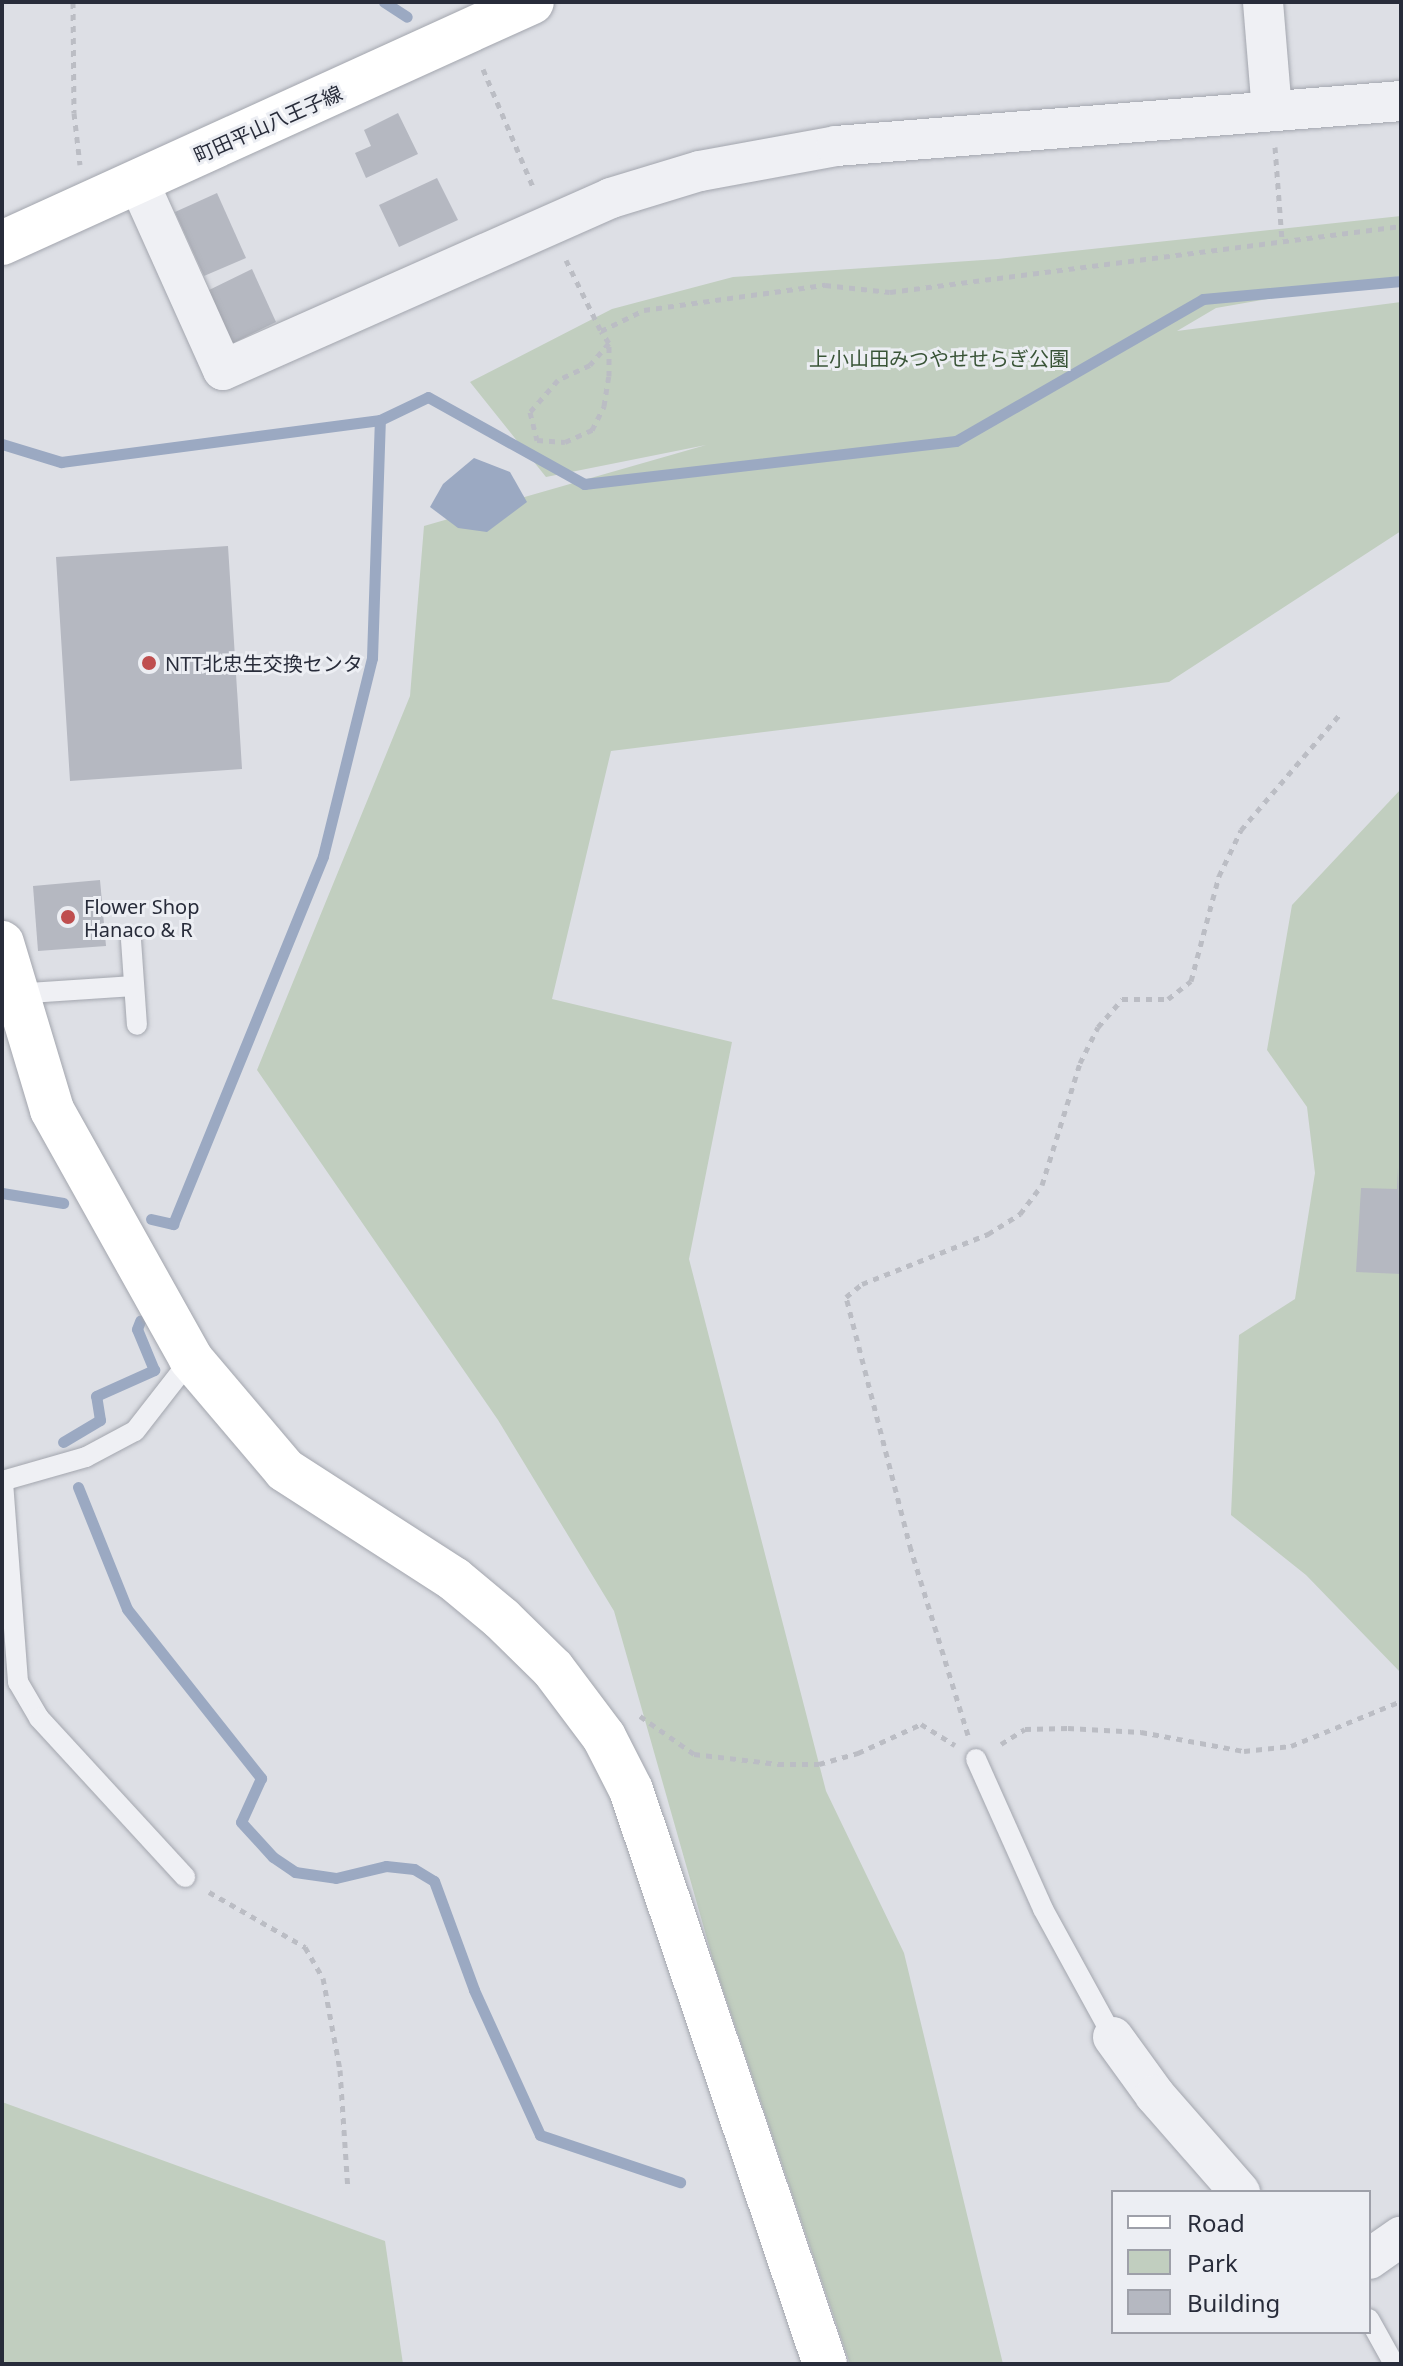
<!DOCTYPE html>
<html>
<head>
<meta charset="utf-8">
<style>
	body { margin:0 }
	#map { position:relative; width:1403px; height:2366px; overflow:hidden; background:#dddfe5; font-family:"Noto Sans","Noto Sans JP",sans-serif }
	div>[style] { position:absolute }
	.green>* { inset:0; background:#c1cebf }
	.water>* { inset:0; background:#9ba9c2 }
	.stream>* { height:11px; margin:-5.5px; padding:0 5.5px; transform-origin:5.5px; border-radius:5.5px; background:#9ba9c2 }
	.building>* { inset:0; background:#b5b8c1 }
	.path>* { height:5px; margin-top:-2.5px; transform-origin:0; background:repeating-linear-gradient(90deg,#bbbdc4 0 6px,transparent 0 12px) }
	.roads { filter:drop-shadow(0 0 2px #a3a6ae) drop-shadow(0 0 2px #a3a6ae) }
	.lane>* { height:20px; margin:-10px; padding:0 10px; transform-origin:10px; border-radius:10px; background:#eff0f4 }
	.street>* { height:40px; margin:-20px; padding:0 20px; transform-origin:20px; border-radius:20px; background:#eff0f4 }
	.secondary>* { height:44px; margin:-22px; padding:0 22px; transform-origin:22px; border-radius:22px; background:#fff }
	.dots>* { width:22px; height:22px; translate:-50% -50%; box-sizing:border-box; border:4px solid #eceef3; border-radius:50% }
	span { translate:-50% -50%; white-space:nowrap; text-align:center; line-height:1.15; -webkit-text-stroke:6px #eceef3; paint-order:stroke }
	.street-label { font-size:20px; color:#282c3a }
	.park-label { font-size:20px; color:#395437 }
	.poi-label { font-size:20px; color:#282c3a }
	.left { translate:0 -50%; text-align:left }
	.frame { position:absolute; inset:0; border:4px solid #282c3a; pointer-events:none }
	.legend { position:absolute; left:1111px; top:2190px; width:260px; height:144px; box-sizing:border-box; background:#eceef3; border:2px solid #9ea0a9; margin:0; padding:10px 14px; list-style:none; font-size:24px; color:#282c3a }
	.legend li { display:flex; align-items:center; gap:16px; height:40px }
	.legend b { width:40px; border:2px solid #9ea0a9 }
</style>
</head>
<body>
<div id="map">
	<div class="green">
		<i style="clip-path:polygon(1401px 216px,1401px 276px,1216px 308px,1177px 331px,1401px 302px,1401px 531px,1169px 682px,611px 751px,552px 999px,732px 1042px,689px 1259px,826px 1791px,904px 1953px,1003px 2364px,850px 2364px,713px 1960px,614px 1611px,498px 1420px,257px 1070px,410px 696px,424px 526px,706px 445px,546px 477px,470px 382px,612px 309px,733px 277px,998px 259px)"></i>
		<i style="clip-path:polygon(1401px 789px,1401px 1673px,1306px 1575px,1231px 1515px,1239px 1335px,1295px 1299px,1315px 1173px,1307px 1107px,1267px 1050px,1292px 905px)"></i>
		<i style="clip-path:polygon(2px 2102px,385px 2241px,403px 2364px,2px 2364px)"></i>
	</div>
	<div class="water">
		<i style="clip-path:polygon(474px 458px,510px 472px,527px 502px,487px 532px,458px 528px,430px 507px,443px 484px)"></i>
	</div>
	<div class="stream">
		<i style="left:384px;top:2px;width:27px;rotate:33deg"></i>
		<i style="left:2px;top:444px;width:62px;rotate:17deg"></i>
		<i style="left:61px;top:462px;width:322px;rotate:-7.5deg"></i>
		<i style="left:380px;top:420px;width:53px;rotate:-25.6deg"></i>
		<i style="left:428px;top:397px;width:179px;rotate:29.1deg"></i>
		<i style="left:584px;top:484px;width:374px;rotate:-6.6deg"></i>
		<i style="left:956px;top:441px;width:285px;rotate:-29.9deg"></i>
		<i style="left:1203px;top:299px;width:199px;rotate:-5.2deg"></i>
		<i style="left:2px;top:1193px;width:62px;rotate:9.3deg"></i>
		<i style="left:151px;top:1219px;width:23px;rotate:13deg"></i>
		<i style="left:173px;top:1224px;width:397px;rotate:-67.8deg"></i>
		<i style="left:323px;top:856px;width:204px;rotate:-76.1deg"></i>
		<i style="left:372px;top:658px;width:238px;rotate:-88.1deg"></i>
		<i style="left:63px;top:1442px;width:43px;rotate:-30.7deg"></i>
		<i style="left:100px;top:1420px;width:24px;rotate:-99deg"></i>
		<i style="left:96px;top:1396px;width:64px;rotate:-24.1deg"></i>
		<i style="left:154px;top:1370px;width:44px;rotate:-112.5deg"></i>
		<i style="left:137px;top:1329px;width:9px;rotate:-69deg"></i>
		<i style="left:78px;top:1487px;width:131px;rotate:68.1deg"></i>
		<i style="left:127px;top:1609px;width:216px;rotate:51.6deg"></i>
		<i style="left:261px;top:1778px;width:48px;rotate:114.4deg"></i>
		<i style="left:241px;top:1822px;width:47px;rotate:47.6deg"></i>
		<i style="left:273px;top:1857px;width:27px;rotate:34deg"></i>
		<i style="left:295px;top:1872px;width:41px;rotate:8.3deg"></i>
		<i style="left:336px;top:1878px;width:51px;rotate:-13.5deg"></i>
		<i style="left:386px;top:1866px;width:28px;rotate:6deg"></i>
		<i style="left:414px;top:1869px;width:23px;rotate:31deg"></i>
		<i style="left:434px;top:1881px;width:116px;rotate:69.8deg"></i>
		<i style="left:474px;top:1990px;width:159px;rotate:65.5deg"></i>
		<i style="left:540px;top:2135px;width:148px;rotate:18.6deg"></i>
	</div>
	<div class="building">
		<i style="clip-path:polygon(398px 113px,418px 154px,366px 178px,355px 153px,371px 146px,364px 130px)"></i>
		<i style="clip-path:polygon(437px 178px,458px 220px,399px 247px,379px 205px)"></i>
		<i style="clip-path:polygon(217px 193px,246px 258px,204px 276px,175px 212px)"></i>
		<i style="clip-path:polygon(252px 269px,276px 322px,231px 344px,205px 292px)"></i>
		<i style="clip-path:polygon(228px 546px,242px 769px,70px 781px,56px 557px)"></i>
		<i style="clip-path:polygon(100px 880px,106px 946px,38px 951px,33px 886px)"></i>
		<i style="clip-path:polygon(1398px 1167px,1401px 1274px,1356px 1272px,1361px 1188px,1397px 1189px)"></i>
	</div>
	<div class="path">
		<i style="left:73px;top:2px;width:111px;rotate:89.5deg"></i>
		<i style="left:74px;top:113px;width:52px;rotate:83.4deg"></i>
		<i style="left:483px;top:69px;width:130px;rotate:67deg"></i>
		<i style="left:1275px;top:147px;width:94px;rotate:85.7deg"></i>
		<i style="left:566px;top:260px;width:79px;rotate:63.8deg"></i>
		<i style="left:609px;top:343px;width:29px;rotate:131deg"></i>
		<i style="left:590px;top:365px;width:35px;rotate:155deg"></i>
		<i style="left:558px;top:380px;width:43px;rotate:131.2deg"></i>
		<i style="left:530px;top:412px;width:29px;rotate:76deg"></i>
		<i style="left:537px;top:440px;width:28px;rotate:4deg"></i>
		<i style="left:565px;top:442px;width:30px;rotate:-24deg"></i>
		<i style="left:592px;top:430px;width:27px;rotate:-63deg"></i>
		<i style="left:604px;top:406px;width:30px;rotate:-81deg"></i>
		<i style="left:609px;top:376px;width:33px;rotate:-90deg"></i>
		<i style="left:609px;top:343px;width:14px;rotate:-124deg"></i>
		<i style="left:601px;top:331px;width:48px;rotate:-26deg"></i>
		<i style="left:644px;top:310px;width:183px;rotate:-7.9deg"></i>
		<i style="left:825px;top:285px;width:65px;rotate:6.1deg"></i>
		<i style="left:890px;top:292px;width:515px;rotate:-7.36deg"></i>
		<i style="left:640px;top:1716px;width:66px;rotate:35.1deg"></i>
		<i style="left:694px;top:1754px;width:85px;rotate:6.8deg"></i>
		<i style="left:778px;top:1764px;width:41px"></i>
		<i style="left:819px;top:1764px;width:41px;rotate:-15.8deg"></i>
		<i style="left:858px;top:1753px;width:69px;rotate:-24.7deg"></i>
		<i style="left:921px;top:1724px;width:40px;rotate:32deg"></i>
		<i style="left:968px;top:1735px;width:194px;rotate:-107.1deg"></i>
		<i style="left:911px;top:1550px;width:261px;rotate:-104.4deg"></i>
		<i style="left:846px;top:1297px;width:21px;rotate:-39deg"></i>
		<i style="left:862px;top:1284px;width:136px;rotate:-21.6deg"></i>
		<i style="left:988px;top:1234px;width:38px;rotate:-32deg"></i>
		<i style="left:1020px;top:1214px;width:36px;rotate:-53deg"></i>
		<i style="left:1042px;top:1185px;width:128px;rotate:-72.7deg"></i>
		<i style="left:1080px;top:1063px;width:40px;rotate:-63.4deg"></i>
		<i style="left:1098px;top:1027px;width:37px;rotate:-49deg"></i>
		<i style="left:1122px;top:999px;width:46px"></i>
		<i style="left:1168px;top:999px;width:29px;rotate:-38deg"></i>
		<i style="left:1191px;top:981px;width:109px;rotate:-75.1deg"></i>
		<i style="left:1219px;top:876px;width:51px;rotate:-64.4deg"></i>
		<i style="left:1241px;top:830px;width:154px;rotate:-49.5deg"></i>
		<i style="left:1001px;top:1744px;width:28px;rotate:-32deg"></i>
		<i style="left:1025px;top:1729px;width:43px;rotate:-1.3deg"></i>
		<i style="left:1068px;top:1728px;width:73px;rotate:3.1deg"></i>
		<i style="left:1141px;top:1732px;width:105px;rotate:10.5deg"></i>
		<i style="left:1244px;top:1751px;width:47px;rotate:-6.1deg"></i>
		<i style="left:1291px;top:1746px;width:119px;rotate:-22.2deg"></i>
		<i style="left:209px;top:1892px;width:111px;rotate:29.8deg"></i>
		<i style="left:305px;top:1947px;width:36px;rotate:60deg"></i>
		<i style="left:323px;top:1978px;width:94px;rotate:79.5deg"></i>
		<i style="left:340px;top:2070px;width:119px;rotate:86.2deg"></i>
	</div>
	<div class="roads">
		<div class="lane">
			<i style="left:131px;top:940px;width:85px;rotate:86deg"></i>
			<i style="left:14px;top:994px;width:120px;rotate:-3.8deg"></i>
			<i style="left:2px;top:1481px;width:87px;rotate:-15.9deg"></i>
			<i style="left:86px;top:1457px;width:55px;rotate:-28deg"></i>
			<i style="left:135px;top:1431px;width:91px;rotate:-52.1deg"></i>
			<i style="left:3px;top:1482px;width:201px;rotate:85.7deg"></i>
			<i style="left:18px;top:1682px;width:42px;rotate:59.7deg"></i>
			<i style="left:39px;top:1718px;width:216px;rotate:47.4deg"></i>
			<i style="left:976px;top:1759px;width:164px;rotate:65.9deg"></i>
			<i style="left:1043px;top:1909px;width:146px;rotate:61.3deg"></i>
			<i style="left:1369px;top:2319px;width:51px;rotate:60.9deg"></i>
		</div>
		<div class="street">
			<i style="left:1263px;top:2px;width:109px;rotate:85.3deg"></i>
			<i style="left:138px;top:181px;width:207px;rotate:65.8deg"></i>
			<i style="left:223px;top:370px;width:424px;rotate:-23.9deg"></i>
			<i style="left:611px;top:198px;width:93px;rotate:-16.9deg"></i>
			<i style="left:700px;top:171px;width:138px;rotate:-10.4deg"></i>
			<i style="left:836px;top:146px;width:567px;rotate:-4.55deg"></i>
			<i style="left:1113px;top:2037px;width:72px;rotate:54.1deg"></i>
			<i style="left:1155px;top:2095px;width:129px;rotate:48.8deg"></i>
			<i style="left:1369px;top:2259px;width:39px;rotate:-35deg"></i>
		</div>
		<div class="secondary">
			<i style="left:2px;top:243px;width:582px;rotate:-24.45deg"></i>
			<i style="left:2px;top:943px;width:174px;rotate:73.3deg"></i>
			<i style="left:52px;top:1110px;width:285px;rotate:60.8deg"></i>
			<i style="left:191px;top:1359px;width:145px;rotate:49.7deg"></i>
			<i style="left:285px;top:1470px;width:201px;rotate:32.8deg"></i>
			<i style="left:454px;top:1579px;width:62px;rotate:39.8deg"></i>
			<i style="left:502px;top:1619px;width:71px;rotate:44.4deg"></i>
			<i style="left:553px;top:1669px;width:85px;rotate:53.1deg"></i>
			<i style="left:604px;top:1737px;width:59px;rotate:63deg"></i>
			<i style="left:631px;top:1790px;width:606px;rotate:71.33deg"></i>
		</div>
	</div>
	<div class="dots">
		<i style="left:149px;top:663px;background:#bf4e4f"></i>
		<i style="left:68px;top:917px;background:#bf4e4f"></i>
	</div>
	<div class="street-label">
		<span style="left:268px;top:124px;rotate:-24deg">町田平山八王子線</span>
	</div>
	<div class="park-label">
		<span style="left:939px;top:358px">上小山田みつやせせらぎ公園</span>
	</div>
	<div class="poi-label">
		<span class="left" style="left:165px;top:663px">NTT北忠生交換センタ</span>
		<span class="left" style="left:84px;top:918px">Flower Shop<br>Hanaco &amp; R</span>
	</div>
	<div class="frame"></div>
	<ul class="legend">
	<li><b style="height:10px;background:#fff"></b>Road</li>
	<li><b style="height:22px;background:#c1cebf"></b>Park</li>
	<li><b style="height:22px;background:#b5b8c1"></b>Building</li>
	</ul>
</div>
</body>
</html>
